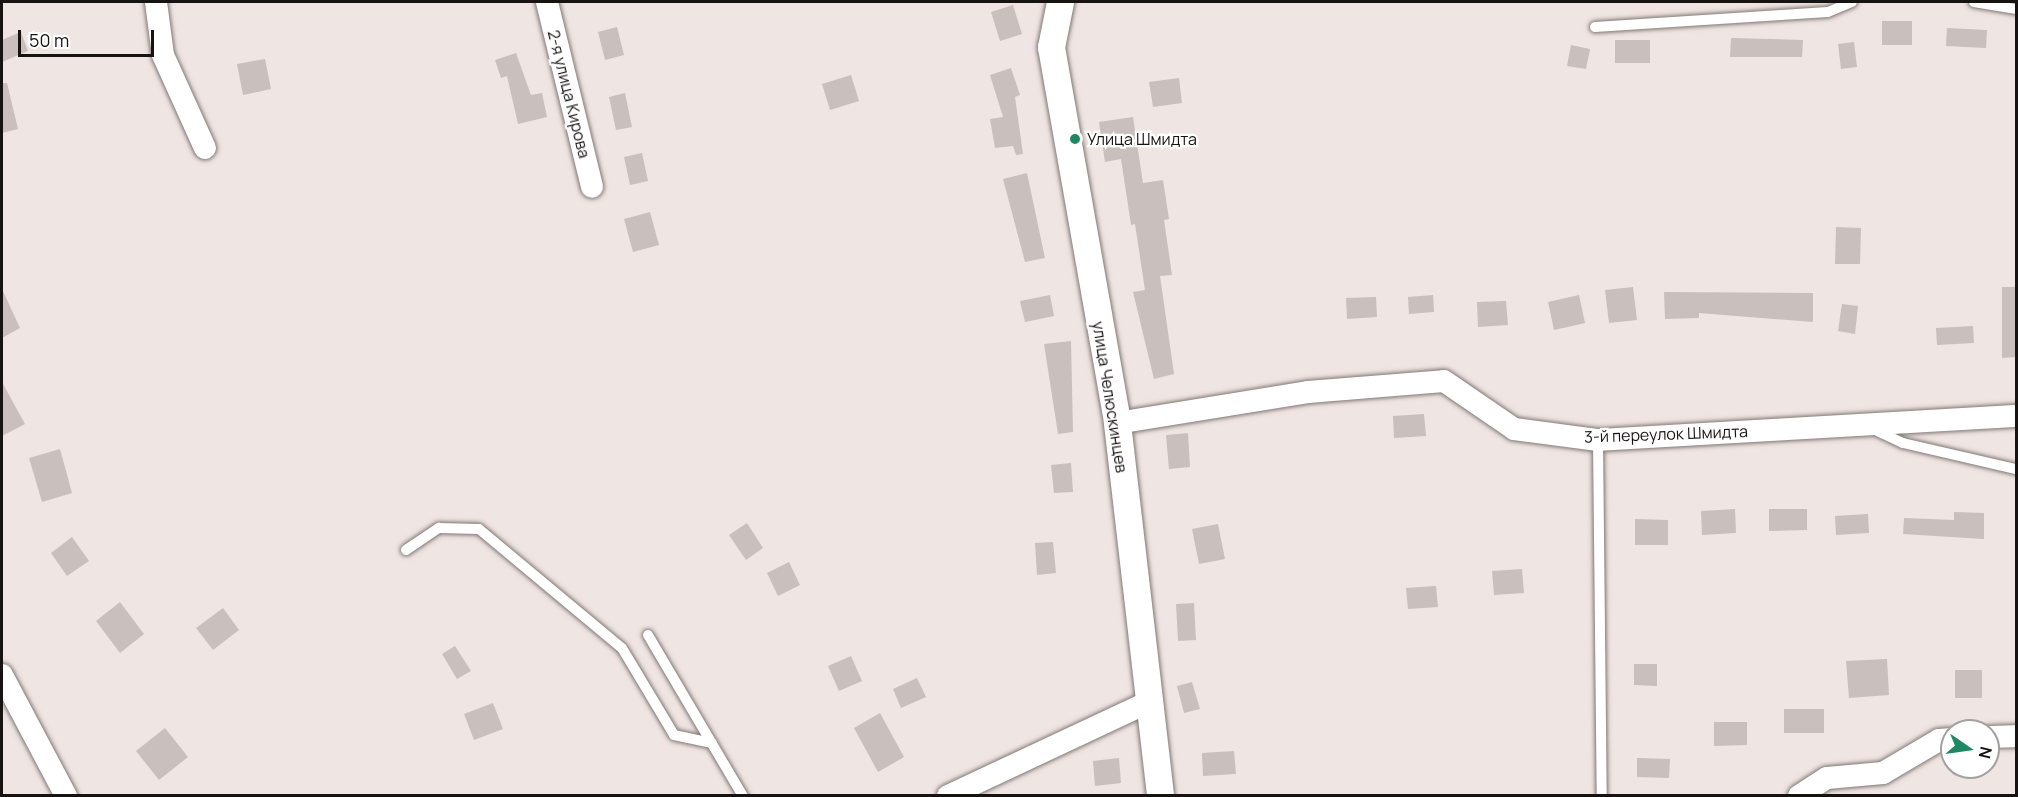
<!DOCTYPE html>
<html>
<head>
<meta charset="utf-8">
<style>
	body { margin:0 }
	#map { position:relative; width:2018px; height:797px; overflow:hidden; background:#efe5e2; font-family:Manrope,sans-serif }
	div>[style] { position:absolute }
	.building>* { inset:0; background:#c9bfbc }
	.roads { filter:drop-shadow(0 0 2px #817875) drop-shadow(0 0 2px #817875) }
	.service>* { height:10px; margin:-5px; padding:0 5px; transform-origin:5px; border-radius:5px; background:#fff }
	.minor>* { height:22px; margin:-11px; padding:0 11px; transform-origin:11px; border-radius:11px; background:#fff }
	.tertiary>* { height:27px; margin:-13.5px; padding:0 13.5px; transform-origin:13.5px; border-radius:13.5px; background:#fff }
	.dots>* { width:16px; height:16px; translate:-50% -50%; box-sizing:border-box; border:3px solid #fff; border-radius:50% }
	span { translate:-50% -50%; white-space:nowrap; text-align:center; line-height:1.15; -webkit-text-stroke:4.5px #fff; paint-order:stroke }
	.street-label { font-size:16px; color:#171312 }
	.poi-label { font-size:16px; color:#171312 }
	.left { translate:0 -50%; text-align:left }
	.frame { position:absolute; inset:0; border:3px solid #171312; pointer-events:none }
	.north { position:absolute; left:1940px; top:719px; width:60px; height:60px; box-sizing:border-box; background:#fff; border:2px solid #a2a1a0; border-radius:50%; rotate:103deg; font-size:16px; font-weight:700; line-height:24px; text-align:center; color:#171312 }
	.north::after { content:''; display:block; margin:auto; width:21px; height:27px; background:#1e8763; clip-path:polygon(50% 0,100% 100%,50% 72%,0 100%) }
	.scale { position:absolute; left:18px; top:30px; width:136px; height:27px; box-sizing:border-box; border:3px solid #171312; border-top:0; padding-left:8px; font-size:18px; line-height:21px; white-space:nowrap; color:#171312; -webkit-text-stroke:4px #fff; paint-order:stroke }
</style>
</head>
<body>
<div id="map">
	<div class="building">
		<i style="clip-path:polygon(1013px 5px,1022px 34px,1000px 41px,991px 12px)"></i>
		<i style="clip-path:polygon(1882px 21px,1912px 21px,1912px 45px,1882px 45px)"></i>
		<i style="clip-path:polygon(617px 27px,624px 55px,605px 60px,598px 32px)"></i>
		<i style="clip-path:polygon(1947px 28px,1987px 30px,1986px 48px,1946px 46px)"></i>
		<i style="clip-path:polygon(21px 32px,28px 51px,2px 62px,2px 40px)"></i>
		<i style="clip-path:polygon(1731px 38px,1803px 40px,1802px 57px,1730px 57px)"></i>
		<i style="clip-path:polygon(1615px 40px,1650px 40px,1650px 63px,1615px 63px)"></i>
		<i style="clip-path:polygon(1854px 42px,1857px 67px,1841px 69px,1838px 44px)"></i>
		<i style="clip-path:polygon(1571px 45px,1590px 49px,1586px 69px,1567px 66px)"></i>
		<i style="clip-path:polygon(516px 53px,531px 95px,542px 93px,547px 117px,518px 124px,507px 76px,501px 78px,495px 60px)"></i>
		<i style="clip-path:polygon(265px 59px,271px 89px,243px 95px,237px 64px)"></i>
		<i style="clip-path:polygon(1011px 68px,1020px 95px,1015px 97px,1023px 154px,1016px 155px,1013px 146px,995px 148px,990px 119px,1003px 117px,990px 75px)"></i>
		<i style="clip-path:polygon(851px 75px,859px 101px,830px 110px,822px 84px)"></i>
		<i style="clip-path:polygon(1179px 78px,1182px 103px,1153px 107px,1149px 82px)"></i>
		<i style="clip-path:polygon(2px 83px,7px 83px,18px 129px,2px 133px)"></i>
		<i style="clip-path:polygon(625px 93px,632px 127px,616px 130px,609px 97px)"></i>
		<i style="clip-path:polygon(1133px 117px,1143px 183px,1163px 180px,1169px 219px,1164px 220px,1172px 275px,1160px 276px,1174px 374px,1154px 379px,1133px 292px,1145px 290px,1135px 224px,1131px 225px,1121px 159px,1105px 162px,1099px 122px)"></i>
		<i style="clip-path:polygon(642px 153px,648px 181px,630px 185px,624px 157px)"></i>
		<i style="clip-path:polygon(1027px 173px,1045px 258px,1025px 262px,1003px 179px)"></i>
		<i style="clip-path:polygon(650px 212px,659px 245px,633px 252px,624px 219px)"></i>
		<i style="clip-path:polygon(1836px 227px,1861px 228px,1860px 264px,1835px 264px)"></i>
		<i style="clip-path:polygon(1633px 287px,1637px 320px,1609px 323px,1605px 290px)"></i>
		<i style="clip-path:polygon(2002px 287px,2016px 287px,2016px 357px,2002px 358px)"></i>
		<i style="clip-path:polygon(2px 289px,20px 328px,2px 338px)"></i>
		<i style="clip-path:polygon(1664px 292px,1813px 293px,1813px 322px,1699px 313px,1699px 318px,1665px 319px)"></i>
		<i style="clip-path:polygon(1050px 295px,1054px 316px,1025px 322px,1020px 301px)"></i>
		<i style="clip-path:polygon(1433px 295px,1434px 312px,1409px 314px,1408px 297px)"></i>
		<i style="clip-path:polygon(1579px 295px,1585px 323px,1554px 330px,1548px 302px)"></i>
		<i style="clip-path:polygon(1376px 297px,1377px 317px,1347px 319px,1346px 298px)"></i>
		<i style="clip-path:polygon(1506px 301px,1508px 325px,1478px 327px,1477px 302px)"></i>
		<i style="clip-path:polygon(1842px 304px,1858px 306px,1855px 334px,1838px 331px)"></i>
		<i style="clip-path:polygon(1973px 326px,1974px 343px,1937px 345px,1936px 328px)"></i>
		<i style="clip-path:polygon(1071px 341px,1073px 432px,1058px 434px,1044px 344px)"></i>
		<i style="clip-path:polygon(2px 382px,25px 424px,2px 436px)"></i>
		<i style="clip-path:polygon(1424px 414px,1426px 436px,1394px 438px,1393px 416px)"></i>
		<i style="clip-path:polygon(1188px 433px,1190px 467px,1169px 469px,1166px 435px)"></i>
		<i style="clip-path:polygon(60px 449px,72px 493px,42px 502px,29px 458px)"></i>
		<i style="clip-path:polygon(1071px 463px,1073px 492px,1054px 493px,1051px 465px)"></i>
		<i style="clip-path:polygon(1735px 509px,1736px 533px,1702px 535px,1701px 511px)"></i>
		<i style="clip-path:polygon(1769px 509px,1807px 509px,1807px 530px,1769px 531px)"></i>
		<i style="clip-path:polygon(1954px 512px,1984px 513px,1984px 539px,1903px 534px,1904px 518px,1954px 520px)"></i>
		<i style="clip-path:polygon(1868px 514px,1869px 533px,1836px 535px,1835px 516px)"></i>
		<i style="clip-path:polygon(1635px 519px,1668px 520px,1668px 545px,1635px 545px)"></i>
		<i style="clip-path:polygon(747px 523px,763px 548px,746px 560px,729px 535px)"></i>
		<i style="clip-path:polygon(1218px 524px,1225px 559px,1199px 564px,1192px 529px)"></i>
		<i style="clip-path:polygon(72px 537px,89px 561px,67px 576px,51px 553px)"></i>
		<i style="clip-path:polygon(1053px 542px,1056px 573px,1037px 575px,1035px 543px)"></i>
		<i style="clip-path:polygon(789px 562px,800px 585px,778px 596px,767px 573px)"></i>
		<i style="clip-path:polygon(1522px 569px,1524px 593px,1494px 595px,1492px 571px)"></i>
		<i style="clip-path:polygon(1436px 586px,1438px 607px,1408px 609px,1406px 588px)"></i>
		<i style="clip-path:polygon(120px 602px,144px 634px,120px 653px,96px 621px)"></i>
		<i style="clip-path:polygon(1194px 603px,1196px 640px,1178px 641px,1176px 604px)"></i>
		<i style="clip-path:polygon(223px 608px,239px 630px,213px 650px,196px 628px)"></i>
		<i style="clip-path:polygon(455px 646px,471px 671px,457px 679px,442px 654px)"></i>
		<i style="clip-path:polygon(851px 656px,862px 681px,839px 691px,828px 666px)"></i>
		<i style="clip-path:polygon(1887px 659px,1889px 695px,1849px 698px,1846px 661px)"></i>
		<i style="clip-path:polygon(1634px 664px,1657px 664px,1657px 686px,1634px 685px)"></i>
		<i style="clip-path:polygon(1955px 670px,1982px 670px,1982px 698px,1955px 698px)"></i>
		<i style="clip-path:polygon(917px 678px,926px 697px,901px 708px,893px 689px)"></i>
		<i style="clip-path:polygon(1192px 682px,1200px 709px,1184px 713px,1177px 686px)"></i>
		<i style="clip-path:polygon(493px 703px,503px 729px,474px 740px,464px 714px)"></i>
		<i style="clip-path:polygon(1784px 709px,1824px 709px,1824px 733px,1784px 733px)"></i>
		<i style="clip-path:polygon(880px 713px,904px 757px,878px 772px,854px 728px)"></i>
		<i style="clip-path:polygon(1714px 722px,1747px 722px,1747px 745px,1714px 746px)"></i>
		<i style="clip-path:polygon(165px 728px,188px 757px,159px 780px,136px 751px)"></i>
		<i style="clip-path:polygon(1234px 751px,1236px 774px,1203px 776px,1202px 753px)"></i>
		<i style="clip-path:polygon(1119px 758px,1121px 783px,1095px 786px,1093px 761px)"></i>
		<i style="clip-path:polygon(1637px 758px,1670px 759px,1669px 778px,1637px 777px)"></i>
	</div>
	<div class="roads">
		<div class="service">
			<i style="left:1974px;top:2px;width:43px;rotate:9.5deg"></i>
			<i style="left:1595px;top:27px;width:233px;rotate:-3.7deg"></i>
			<i style="left:1828px;top:12px;width:26px;rotate:-23deg"></i>
			<i style="left:1873px;top:429px;width:33px;rotate:25deg"></i>
			<i style="left:1903px;top:443px;width:116px;rotate:13deg"></i>
			<i style="left:1598px;top:440px;width:356px;rotate:89.4deg"></i>
			<i style="left:406px;top:550px;width:40px;rotate:-34deg"></i>
			<i style="left:439px;top:528px;width:40px;rotate:1.4deg"></i>
			<i style="left:479px;top:529px;width:186px;rotate:39.8deg"></i>
			<i style="left:622px;top:648px;width:101px;rotate:59.1deg"></i>
			<i style="left:674px;top:735px;width:39px;rotate:12deg"></i>
			<i style="left:648px;top:635px;width:187px;rotate:59.5deg"></i>
		</div>
		<div class="minor">
			<i style="left:156px;top:2px;width:53px;rotate:82.5deg"></i>
			<i style="left:163px;top:55px;width:102px;rotate:65.7deg"></i>
			<i style="left:547px;top:2px;width:190px;rotate:76.3deg"></i>
			<i style="left:1117px;top:423px;width:193px;rotate:-9.2deg"></i>
			<i style="left:1308px;top:392px;width:136px;rotate:-4.6deg"></i>
			<i style="left:1444px;top:381px;width:85px;rotate:34.4deg"></i>
			<i style="left:1514px;top:429px;width:85px;rotate:7.5deg"></i>
			<i style="left:1598px;top:440px;width:419px;rotate:-3.3deg"></i>
			<i style="left:2px;top:675px;width:137px;rotate:62.1deg"></i>
			<i style="left:1988px;top:737px;width:28px;rotate:-2deg"></i>
			<i style="left:948px;top:796px;width:222px;rotate:-25.1deg"></i>
			<i style="left:1799px;top:796px;width:33px;rotate:-33deg"></i>
			<i style="left:1827px;top:778px;width:56px;rotate:-5.1deg"></i>
			<i style="left:1883px;top:773px;width:65px;rotate:-30.5deg"></i>
			<i style="left:1939px;top:740px;width:13px;rotate:-4deg"></i>
		</div>
		<div class="tertiary">
			<i style="left:1060px;top:2px;width:46px;rotate:101.3deg"></i>
			<i style="left:1051px;top:47px;width:382px;rotate:80deg"></i>
			<i style="left:1117px;top:423px;width:375px;rotate:83.4deg"></i>
		</div>
	</div>
	<div class="dots">
		<i style="left:1075px;top:139px;background:#1e8763"></i>
	</div>
	<div class="street-label">
		<span style="left:569px;top:94px;rotate:76deg">2-я улица Кирова</span>
		<span style="left:1110px;top:397px;rotate:81deg">улица Челюскинцев</span>
		<span style="left:1666px;top:434px;rotate:-2deg">3-й переулок Шмидта</span>
	</div>
	<div class="poi-label">
		<span class="left" style="left:1087px;top:139px">Улица Шмидта</span>
	</div>
	<div class="frame"></div>
	<div class="north">N</div>
	<div class="scale">50 m</div>
</div>
</body>
</html>
